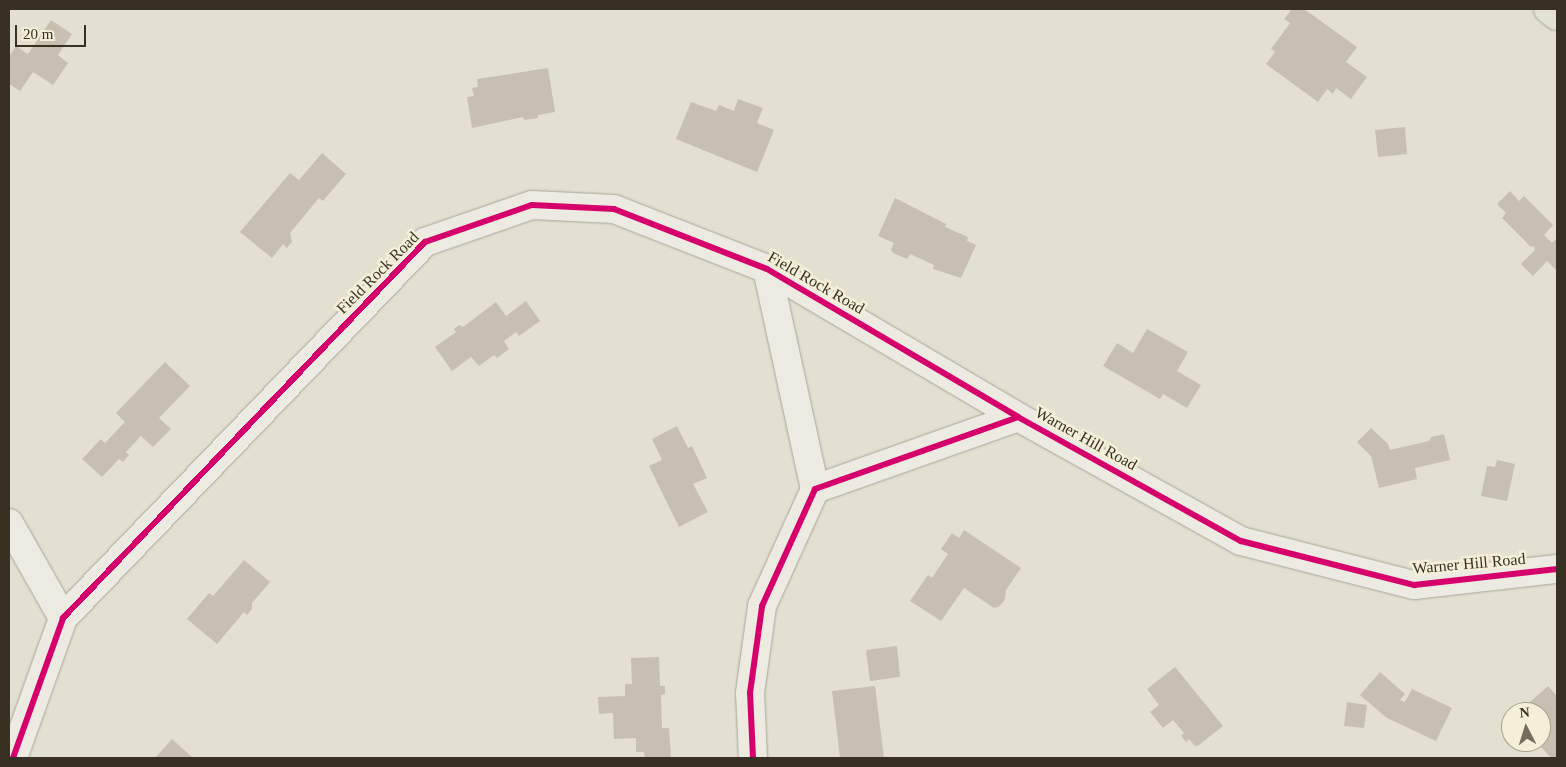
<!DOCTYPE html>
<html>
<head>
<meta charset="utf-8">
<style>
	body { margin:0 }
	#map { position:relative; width:1566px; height:767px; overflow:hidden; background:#e3e0d1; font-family:"Times New Roman",serif }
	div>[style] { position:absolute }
	.building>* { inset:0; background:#c7c0b2 }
	.roads { filter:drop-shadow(0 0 1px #a9a599) drop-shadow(0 0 1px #a9a599) }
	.minor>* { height:28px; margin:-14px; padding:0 14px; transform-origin:14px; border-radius:14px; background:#eceae1 }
	.major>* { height:28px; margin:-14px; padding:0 14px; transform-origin:14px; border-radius:14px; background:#e3e1d4 }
	.cycleway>* { height:6px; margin:-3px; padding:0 3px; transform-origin:3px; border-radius:3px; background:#d6006c }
	span { translate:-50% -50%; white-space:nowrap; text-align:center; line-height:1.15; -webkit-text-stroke:5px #f3efd8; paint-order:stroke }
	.street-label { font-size:16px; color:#383022 }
	.frame { position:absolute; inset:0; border:10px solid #383022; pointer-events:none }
	.north { position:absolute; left:1501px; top:702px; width:50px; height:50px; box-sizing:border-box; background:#f3efd8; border:1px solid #a8a38f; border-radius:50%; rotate:355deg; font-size:14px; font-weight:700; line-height:20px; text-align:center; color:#383022 }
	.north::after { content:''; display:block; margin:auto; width:18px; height:22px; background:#746e5f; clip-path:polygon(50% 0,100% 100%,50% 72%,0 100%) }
	.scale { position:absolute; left:15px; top:25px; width:71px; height:22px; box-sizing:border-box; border:2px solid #383022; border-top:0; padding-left:6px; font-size:15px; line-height:18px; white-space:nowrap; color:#383022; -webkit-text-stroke:4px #f3efd8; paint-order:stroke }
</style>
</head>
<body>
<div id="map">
	<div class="building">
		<i style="clip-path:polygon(1292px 9px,1304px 9px,1357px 47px,1346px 62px,1367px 77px,1351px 99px,1336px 88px,1333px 94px,1327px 89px,1318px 102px,1266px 64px,1275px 52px,1271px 49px,1290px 23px,1284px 19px)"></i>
		<i style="clip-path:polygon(51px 20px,72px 34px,58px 55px,68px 63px,53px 85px,33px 72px,20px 91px,9px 84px,9px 57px,16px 46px,28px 54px)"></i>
		<i style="clip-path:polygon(548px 68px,555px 112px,538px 115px,538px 118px,524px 120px,523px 117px,472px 128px,467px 97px,474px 96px,472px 88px,478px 87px,477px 79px)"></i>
		<i style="clip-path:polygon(738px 99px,763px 108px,757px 123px,774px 130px,757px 172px,676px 139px,691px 102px,716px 111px,719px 105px,734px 111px)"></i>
		<i style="clip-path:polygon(1405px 127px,1407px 154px,1378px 157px,1375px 130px)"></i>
		<i style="clip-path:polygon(322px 153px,346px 174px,323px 201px,319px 198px,290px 233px,292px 242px,287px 248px,283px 244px,272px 258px,240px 232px,290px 173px,299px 180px)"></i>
		<i style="clip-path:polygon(1510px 191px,1519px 201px,1524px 196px,1553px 225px,1544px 235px,1552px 243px,1557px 238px,1557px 271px,1547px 261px,1533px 276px,1521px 264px,1535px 250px,1534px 246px,1531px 247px,1502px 218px,1506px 213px,1497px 204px)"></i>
		<i style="clip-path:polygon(895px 198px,946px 224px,945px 227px,968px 237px,967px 241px,976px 245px,961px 278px,933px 269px,934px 265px,910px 254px,907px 259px,893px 253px,891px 249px,894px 243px,878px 236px)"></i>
		<i style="clip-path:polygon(526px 301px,540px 321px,519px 336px,516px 332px,504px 341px,509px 349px,497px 358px,494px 355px,479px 366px,471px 357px,452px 371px,435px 347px,456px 332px,454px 329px,459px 325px,463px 327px,496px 302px,506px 316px)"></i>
		<i style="clip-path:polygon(1147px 329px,1188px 352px,1177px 371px,1201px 385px,1187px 408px,1163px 394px,1160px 399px,1103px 366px,1117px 343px,1133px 353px)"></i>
		<i style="clip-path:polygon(165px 362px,190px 386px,159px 418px,171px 429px,153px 447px,141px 436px,126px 452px,129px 455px,123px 462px,119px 459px,102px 477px,82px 459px,101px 439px,105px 443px,125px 422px,116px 413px)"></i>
		<i style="clip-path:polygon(677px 426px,688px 448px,692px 446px,707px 478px,693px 484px,708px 512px,679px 527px,649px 466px,662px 460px,652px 439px)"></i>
		<i style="clip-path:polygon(1371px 428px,1388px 444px,1390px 450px,1429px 441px,1431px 437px,1444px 434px,1450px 460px,1415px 468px,1417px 479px,1379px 488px,1371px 456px,1357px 442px)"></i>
		<i style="clip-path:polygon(1497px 460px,1515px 464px,1507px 501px,1481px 496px,1487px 466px,1495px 467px)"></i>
		<i style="clip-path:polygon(964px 530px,1021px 568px,1006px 590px,1005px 599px,1000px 606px,994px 608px,964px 588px,941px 621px,910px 601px,928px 575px,932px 578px,948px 554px,941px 549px,952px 533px,959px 538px)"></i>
		<i style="clip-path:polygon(244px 560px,270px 582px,252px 603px,252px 609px,247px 615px,244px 612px,217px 644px,187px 619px,209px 593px,213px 596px)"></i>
		<i style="clip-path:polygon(897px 646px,900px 677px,870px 681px,866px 650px)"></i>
		<i style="clip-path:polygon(659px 657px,660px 686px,665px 686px,665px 694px,661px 695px,662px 728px,669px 728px,671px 758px,645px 758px,644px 752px,636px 752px,636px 738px,614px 739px,613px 713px,599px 714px,598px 697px,625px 696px,625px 684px,632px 684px,631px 658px)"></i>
		<i style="clip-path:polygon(1175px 667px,1223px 726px,1199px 745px,1195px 746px,1189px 739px,1186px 742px,1181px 736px,1184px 733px,1173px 720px,1163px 728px,1150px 712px,1159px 705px,1147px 689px)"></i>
		<i style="clip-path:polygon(1380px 672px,1405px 694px,1400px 700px,1405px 702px,1412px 689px,1452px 708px,1436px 741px,1387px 718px,1360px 695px)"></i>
		<i style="clip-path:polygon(875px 686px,884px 758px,840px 758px,832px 691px)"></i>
		<i style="clip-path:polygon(1548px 686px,1557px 696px,1557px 758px,1551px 758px,1537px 742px,1541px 742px,1541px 712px,1519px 712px)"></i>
		<i style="clip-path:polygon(1347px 702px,1367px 705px,1364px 728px,1344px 726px)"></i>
		<i style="clip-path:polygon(172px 739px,193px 758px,155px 758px)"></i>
	</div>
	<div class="roads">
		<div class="minor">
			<i style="left:767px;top:269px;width:225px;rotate:77.7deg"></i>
			<i style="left:9px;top:523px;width:109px;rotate:60.4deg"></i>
			<i style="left:13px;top:758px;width:149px;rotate:-70.3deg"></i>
			<i style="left:63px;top:618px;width:522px;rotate:-46.09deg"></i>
			<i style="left:425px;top:242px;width:113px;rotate:-19.1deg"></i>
			<i style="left:532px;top:205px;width:82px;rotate:2.8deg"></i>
			<i style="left:614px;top:209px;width:164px;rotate:21.4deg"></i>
			<i style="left:767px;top:269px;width:291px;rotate:30.5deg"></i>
			<i style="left:753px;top:758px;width:65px;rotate:-92.6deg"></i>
			<i style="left:750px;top:693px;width:88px;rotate:-82.1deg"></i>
			<i style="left:762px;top:606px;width:128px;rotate:-65.6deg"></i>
			<i style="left:815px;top:489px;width:215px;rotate:-19.5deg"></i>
			<i style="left:1018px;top:417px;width:255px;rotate:29.1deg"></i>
			<i style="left:1241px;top:541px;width:179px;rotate:14.3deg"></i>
			<i style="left:1414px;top:585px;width:144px;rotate:-6.4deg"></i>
		</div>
		<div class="major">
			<i style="left:1548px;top:9px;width:11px;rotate:38deg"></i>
		</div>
	</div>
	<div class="cycleway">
		<i style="left:13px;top:758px;width:149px;rotate:-70.3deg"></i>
		<i style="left:63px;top:618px;width:522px;rotate:-46.09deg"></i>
		<i style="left:425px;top:242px;width:113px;rotate:-19.1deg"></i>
		<i style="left:532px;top:205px;width:82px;rotate:2.8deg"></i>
		<i style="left:614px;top:209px;width:164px;rotate:21.4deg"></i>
		<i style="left:767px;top:269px;width:291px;rotate:30.5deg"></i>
		<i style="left:753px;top:758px;width:65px;rotate:-92.6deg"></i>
		<i style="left:750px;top:693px;width:88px;rotate:-82.1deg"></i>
		<i style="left:762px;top:606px;width:128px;rotate:-65.6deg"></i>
		<i style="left:815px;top:489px;width:215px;rotate:-19.5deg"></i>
		<i style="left:1018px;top:417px;width:255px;rotate:29.1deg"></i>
		<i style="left:1241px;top:541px;width:179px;rotate:14.3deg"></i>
		<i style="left:1414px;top:585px;width:144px;rotate:-6.4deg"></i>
	</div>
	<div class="street-label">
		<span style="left:378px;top:273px;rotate:-45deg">Field Rock Road</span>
		<span style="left:816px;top:283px;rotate:30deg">Field Rock Road</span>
		<span style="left:1086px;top:439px;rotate:29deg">Warner Hill Road</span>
		<span style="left:1469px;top:564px;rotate:-5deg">Warner Hill Road</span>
	</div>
	<div class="frame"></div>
	<div class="north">N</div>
	<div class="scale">20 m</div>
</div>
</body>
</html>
